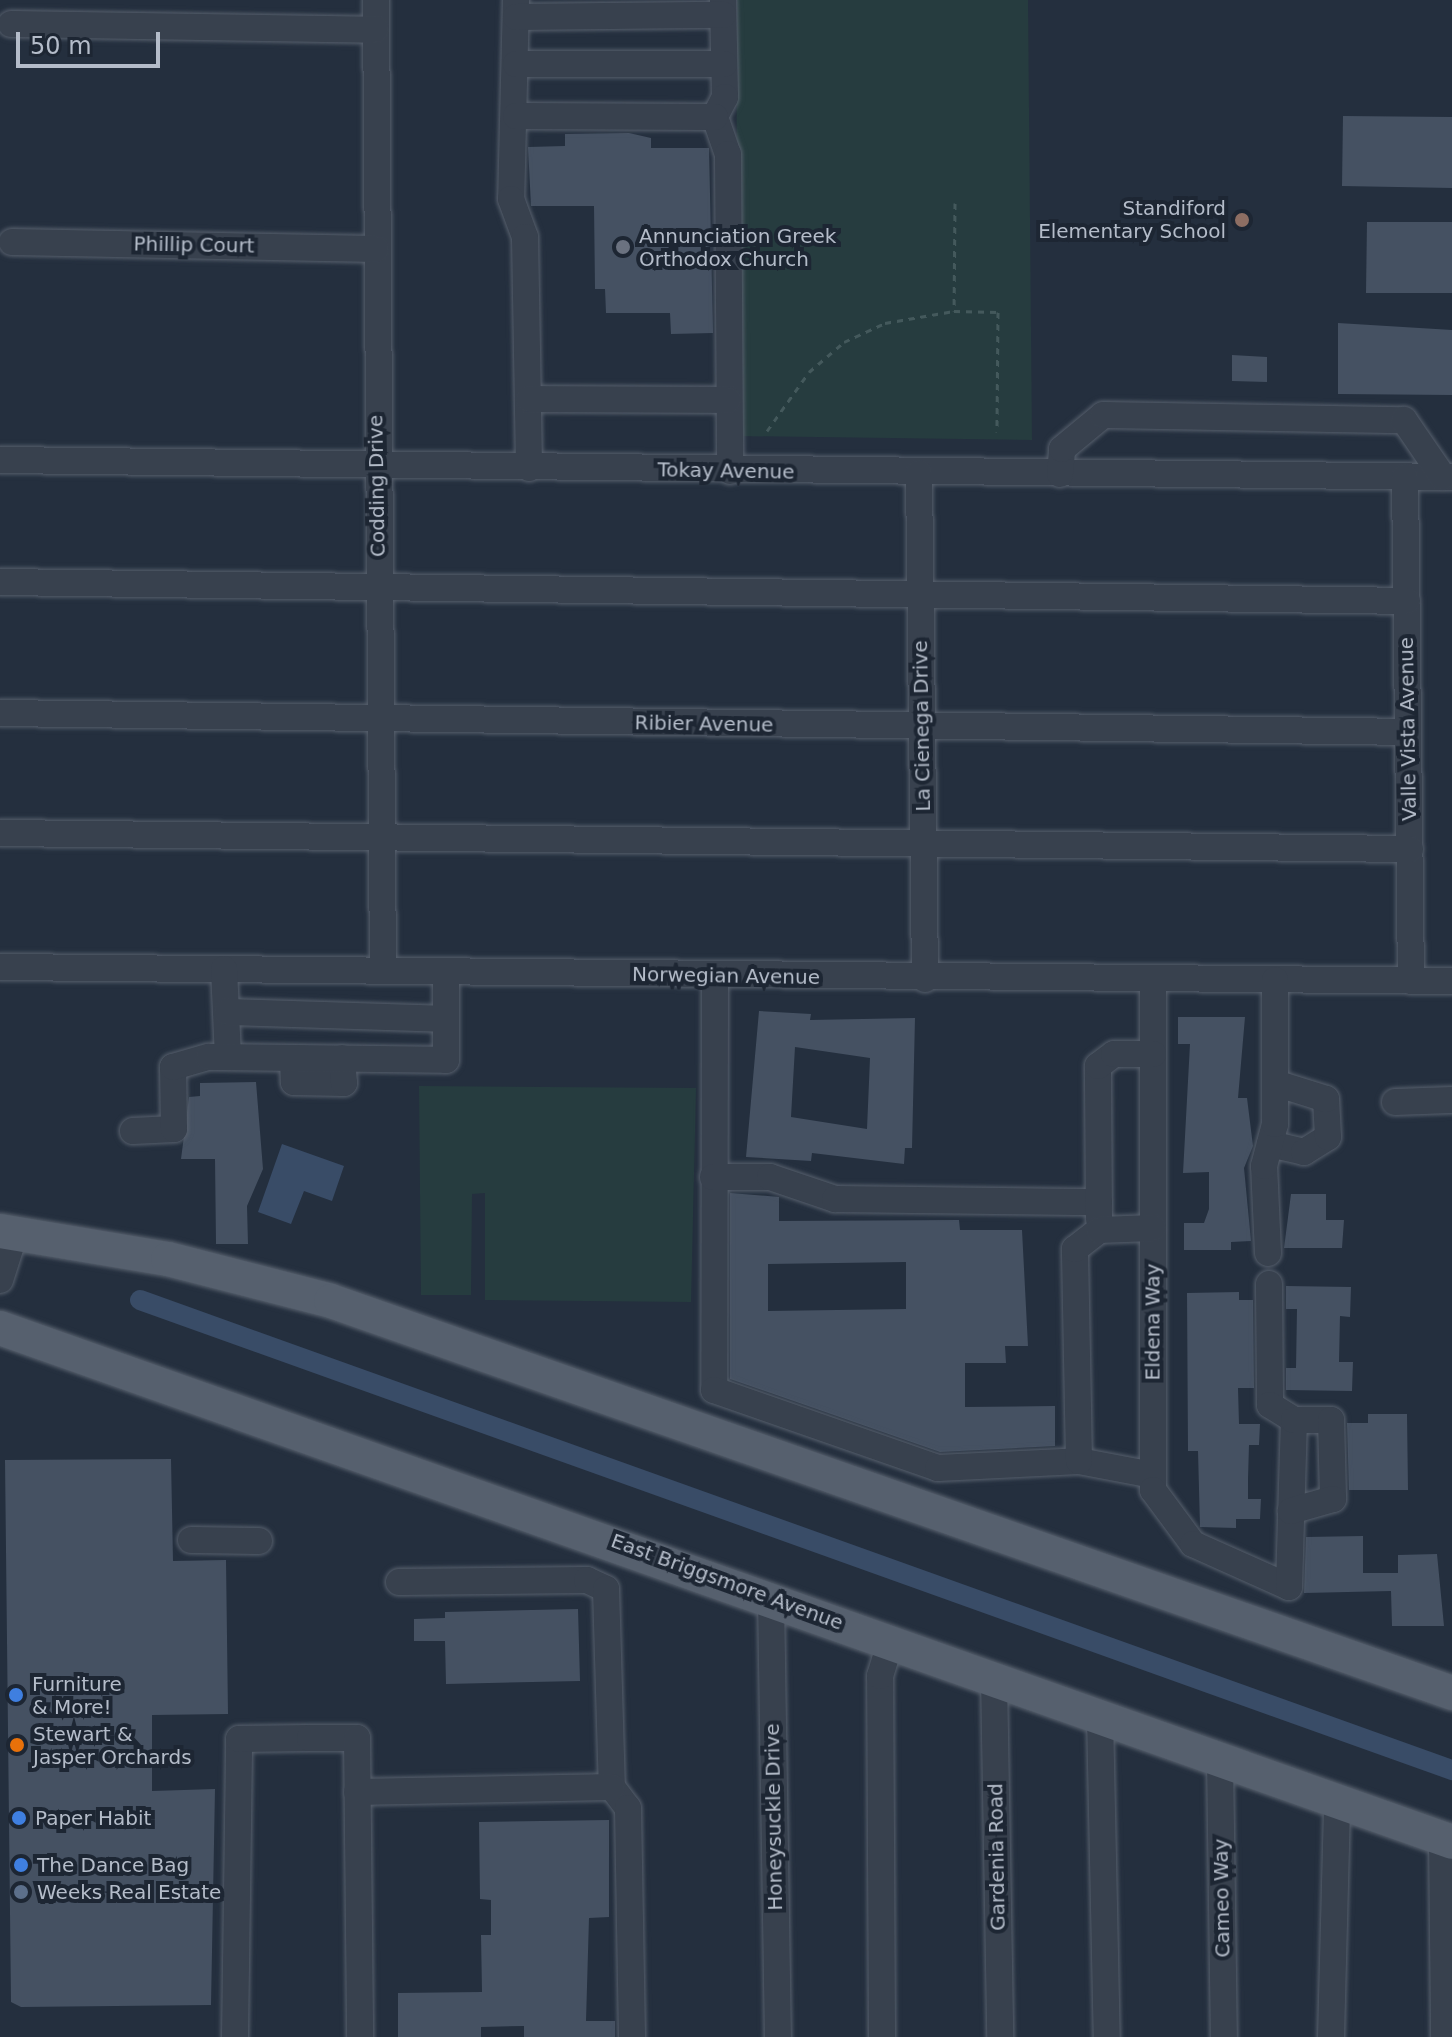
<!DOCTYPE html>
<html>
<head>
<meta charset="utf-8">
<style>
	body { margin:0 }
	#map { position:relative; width:1452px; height:2037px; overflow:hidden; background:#242f3e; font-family:"DejaVu Sans",sans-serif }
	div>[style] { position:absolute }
	.green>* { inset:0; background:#263c3f }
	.water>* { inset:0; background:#394c67 }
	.canal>* { height:20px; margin:-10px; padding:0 10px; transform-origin:10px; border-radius:10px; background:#394c67 }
	.building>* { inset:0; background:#455162 }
	.path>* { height:3px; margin-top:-1.5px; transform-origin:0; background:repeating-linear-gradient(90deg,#44595c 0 6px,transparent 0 12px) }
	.roads { filter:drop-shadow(0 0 2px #565f6c) drop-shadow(0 0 2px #565f6c) }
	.minor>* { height:26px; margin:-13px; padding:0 13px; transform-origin:13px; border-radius:13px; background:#38414e }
	.major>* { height:34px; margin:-17px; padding:0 17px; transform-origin:17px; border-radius:17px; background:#56606e }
	.dots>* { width:22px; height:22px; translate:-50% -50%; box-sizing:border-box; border:4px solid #1d2633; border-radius:50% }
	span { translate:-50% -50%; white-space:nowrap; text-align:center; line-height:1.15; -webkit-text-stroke:8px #1d2633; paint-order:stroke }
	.poi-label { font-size:20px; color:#b4bcc9 }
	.right { translate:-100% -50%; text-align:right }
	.left { translate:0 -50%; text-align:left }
	.street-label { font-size:20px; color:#b4bcc9 }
	.scale { position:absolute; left:16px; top:32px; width:144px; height:36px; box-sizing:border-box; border:4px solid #b4bcc9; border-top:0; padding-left:10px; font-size:24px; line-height:28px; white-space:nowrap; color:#b4bcc9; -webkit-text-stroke:6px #1d2633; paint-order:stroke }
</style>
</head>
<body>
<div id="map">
	<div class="green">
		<i style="clip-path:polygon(737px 0,1028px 0,1032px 440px,736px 436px)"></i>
		<i style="clip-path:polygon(419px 1086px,696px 1088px,691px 1302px,485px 1300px,485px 1193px,472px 1194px,471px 1295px,421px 1295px)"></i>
	</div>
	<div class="water">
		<i style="clip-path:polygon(282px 1144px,344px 1166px,332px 1201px,304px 1191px,291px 1224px,258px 1212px)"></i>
	</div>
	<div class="canal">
		<i style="left:140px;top:1300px;width:1394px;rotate:19.71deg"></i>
	</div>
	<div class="building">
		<i style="clip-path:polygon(1343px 116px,1452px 117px,1452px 188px,1342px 186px)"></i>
		<i style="clip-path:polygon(629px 133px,651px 138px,651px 148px,709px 148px,713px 333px,671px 334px,670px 313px,606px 313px,605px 289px,595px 289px,594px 206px,531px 206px,528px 147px,565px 146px,565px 134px)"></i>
		<i style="clip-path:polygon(1367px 222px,1452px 222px,1452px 293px,1366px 293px)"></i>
		<i style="clip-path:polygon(1338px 323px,1452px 330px,1452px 395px,1338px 394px)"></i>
		<i style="clip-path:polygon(1232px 355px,1267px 357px,1267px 382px,1232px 381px)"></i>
		<i style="clip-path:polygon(evenodd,759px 1011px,811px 1014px,810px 1020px,915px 1018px,912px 1148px,905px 1148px,904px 1164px,812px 1153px,811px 1161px,746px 1157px,759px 1011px,795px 1047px,870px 1058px,867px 1129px,791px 1117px,795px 1047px)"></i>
		<i style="clip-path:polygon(1178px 1017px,1245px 1017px,1238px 1098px,1247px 1098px,1253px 1146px,1244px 1168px,1251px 1241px,1231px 1242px,1231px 1250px,1184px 1250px,1184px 1223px,1204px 1223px,1209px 1209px,1209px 1172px,1183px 1173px,1190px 1044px,1178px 1044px)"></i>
		<i style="clip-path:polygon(256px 1082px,263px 1169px,247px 1206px,248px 1244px,216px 1244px,215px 1159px,181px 1159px,189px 1097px,200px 1096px,200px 1083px)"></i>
		<i style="clip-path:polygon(evenodd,730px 1193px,779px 1197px,779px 1221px,959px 1220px,960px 1230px,1022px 1230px,1028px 1346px,1005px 1346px,1006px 1363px,965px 1363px,965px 1407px,1055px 1406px,1055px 1446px,940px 1452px,730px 1379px,730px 1193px,906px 1262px,906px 1309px,768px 1311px,768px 1264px,906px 1262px)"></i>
		<i style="clip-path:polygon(1291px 1194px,1326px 1194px,1326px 1220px,1344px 1220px,1342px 1248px,1284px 1248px)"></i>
		<i style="clip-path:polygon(1286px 1286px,1351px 1287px,1350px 1317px,1340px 1316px,1339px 1362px,1353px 1362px,1352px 1391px,1286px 1390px,1286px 1368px,1296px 1368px,1297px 1309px,1286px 1309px)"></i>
		<i style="clip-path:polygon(1239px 1292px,1239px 1300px,1253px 1300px,1254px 1388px,1238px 1388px,1239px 1424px,1260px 1424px,1259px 1445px,1249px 1445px,1248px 1479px,1248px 1499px,1261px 1499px,1260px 1519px,1236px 1519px,1236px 1528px,1200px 1527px,1198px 1451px,1188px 1451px,1187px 1293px)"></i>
		<i style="clip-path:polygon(1368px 1414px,1407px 1414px,1408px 1490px,1349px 1490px,1347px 1423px,1368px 1423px)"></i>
		<i style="clip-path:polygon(171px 1459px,173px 1561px,226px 1560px,228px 1714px,152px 1715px,152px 1791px,215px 1789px,211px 2005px,21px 2007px,11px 2002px,5px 1460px)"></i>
		<i style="clip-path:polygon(1363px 1536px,1363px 1573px,1398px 1573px,1398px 1555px,1437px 1554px,1444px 1626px,1392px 1626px,1391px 1591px,1304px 1593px,1306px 1537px)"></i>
		<i style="clip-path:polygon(578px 1609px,580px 1681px,446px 1684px,445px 1641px,414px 1641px,414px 1619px,445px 1618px,445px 1612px)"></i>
		<i style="clip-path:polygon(609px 1820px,609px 1917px,589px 1918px,586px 2021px,615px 2021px,615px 2037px,524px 2037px,524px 2026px,481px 2027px,481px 2037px,398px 2037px,398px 1993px,482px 1992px,481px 1935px,491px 1935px,491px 1900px,480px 1899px,479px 1822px)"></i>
	</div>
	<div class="path">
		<i style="left:955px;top:203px;width:108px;rotate:90.5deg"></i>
		<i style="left:954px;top:311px;width:44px;rotate:1.3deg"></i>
		<i style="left:998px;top:312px;width:120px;rotate:90.5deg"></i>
		<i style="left:767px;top:431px;width:72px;rotate:-54.6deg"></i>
		<i style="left:809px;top:372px;width:46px;rotate:-40.6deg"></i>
		<i style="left:844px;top:342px;width:45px;rotate:-24.9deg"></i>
		<i style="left:885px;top:323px;width:70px;rotate:-9.9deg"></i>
	</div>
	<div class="roads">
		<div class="minor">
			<i style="left:376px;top:0;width:971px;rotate:89.59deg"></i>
			<i style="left:516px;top:0;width:199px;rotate:91.4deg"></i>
			<i style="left:511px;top:199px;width:40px;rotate:69.8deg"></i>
			<i style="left:525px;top:237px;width:231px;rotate:89deg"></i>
			<i style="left:723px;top:0;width:97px;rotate:88.8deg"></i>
			<i style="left:725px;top:97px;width:22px;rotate:117deg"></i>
			<i style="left:715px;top:117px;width:39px;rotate:71deg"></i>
			<i style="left:728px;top:154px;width:317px;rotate:89.6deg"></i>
			<i style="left:516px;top:17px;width:207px;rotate:-0.6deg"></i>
			<i style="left:11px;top:24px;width:365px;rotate:0.9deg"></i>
			<i style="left:516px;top:64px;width:208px"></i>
			<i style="left:516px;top:116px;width:199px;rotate:0.3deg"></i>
			<i style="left:12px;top:242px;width:364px;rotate:1.1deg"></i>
			<i style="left:529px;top:399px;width:199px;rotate:0.3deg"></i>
			<i style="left:0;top:460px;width:1452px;rotate:0.67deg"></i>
			<i style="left:919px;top:473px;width:506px;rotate:89.32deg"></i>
			<i style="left:1060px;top:474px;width:25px;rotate:-85deg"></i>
			<i style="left:1062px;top:449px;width:53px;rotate:-39.7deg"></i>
			<i style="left:1103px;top:415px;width:301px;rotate:1deg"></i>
			<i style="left:1404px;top:420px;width:69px;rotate:55.6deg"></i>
			<i style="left:1405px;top:477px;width:504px;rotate:89.32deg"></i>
			<i style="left:0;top:582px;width:1407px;rotate:0.77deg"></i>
			<i style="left:0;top:713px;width:1408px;rotate:0.77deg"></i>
			<i style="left:0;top:833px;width:1410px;rotate:0.65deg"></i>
			<i style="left:0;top:967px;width:1452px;rotate:0.55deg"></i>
			<i style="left:224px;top:969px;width:87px;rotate:87.4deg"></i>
			<i style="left:715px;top:976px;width:414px;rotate:90.1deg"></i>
			<i style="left:714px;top:1390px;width:237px;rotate:19.2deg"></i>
			<i style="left:938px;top:1468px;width:141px;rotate:-2.8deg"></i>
			<i style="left:1079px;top:1461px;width:75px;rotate:10.7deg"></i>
			<i style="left:1153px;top:980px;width:510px;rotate:90deg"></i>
			<i style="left:1153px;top:1490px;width:67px;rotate:53.5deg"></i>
			<i style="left:1193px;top:1544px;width:105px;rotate:24.1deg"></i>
			<i style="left:1289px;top:1587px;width:167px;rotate:-88.3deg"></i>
			<i style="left:227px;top:1012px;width:217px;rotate:1.8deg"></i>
			<i style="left:293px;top:1058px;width:24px;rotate:88deg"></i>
			<i style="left:294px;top:1082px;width:50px;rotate:1.1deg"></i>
			<i style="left:344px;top:1083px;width:25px;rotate:-95deg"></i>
			<i style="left:1395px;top:1102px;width:57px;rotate:-2deg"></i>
			<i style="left:133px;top:1131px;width:41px;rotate:-2.8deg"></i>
			<i style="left:174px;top:1129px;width:62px;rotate:-90.9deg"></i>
			<i style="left:173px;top:1067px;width:37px;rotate:-16deg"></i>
			<i style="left:209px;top:1057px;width:237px;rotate:0.7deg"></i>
			<i style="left:446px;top:1060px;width:88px;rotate:-90deg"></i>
			<i style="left:1270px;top:1144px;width:35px;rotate:13deg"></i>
			<i style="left:1304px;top:1152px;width:28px;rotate:-32deg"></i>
			<i style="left:1328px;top:1137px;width:38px;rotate:-93deg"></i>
			<i style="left:1326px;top:1099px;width:53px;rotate:-162.6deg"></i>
			<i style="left:713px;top:1177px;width:57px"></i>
			<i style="left:770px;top:1177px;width:69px;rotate:18.7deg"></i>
			<i style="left:835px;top:1199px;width:264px;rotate:0.7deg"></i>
			<i style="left:1099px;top:1219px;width:153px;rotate:-90.4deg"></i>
			<i style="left:1098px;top:1066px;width:20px;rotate:-37deg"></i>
			<i style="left:1114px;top:1054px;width:39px"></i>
			<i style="left:1268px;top:1253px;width:87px;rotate:-92.6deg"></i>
			<i style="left:1264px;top:1166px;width:43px;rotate:-75.3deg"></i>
			<i style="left:1275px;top:1124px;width:144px;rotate:-90deg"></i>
			<i style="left:0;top:1280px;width:49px;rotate:-72.3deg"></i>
			<i style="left:1269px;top:1284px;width:121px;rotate:89.5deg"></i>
			<i style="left:1270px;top:1405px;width:28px;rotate:32deg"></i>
			<i style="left:1294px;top:1420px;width:37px"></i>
			<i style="left:1331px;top:1420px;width:79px;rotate:88.5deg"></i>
			<i style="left:1333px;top:1499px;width:44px;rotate:164.1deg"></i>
			<i style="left:1079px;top:1461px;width:212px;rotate:-91.1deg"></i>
			<i style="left:1075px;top:1249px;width:31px;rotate:-38deg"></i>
			<i style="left:1099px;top:1230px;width:54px;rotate:-2.1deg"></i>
			<i style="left:191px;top:1540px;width:68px;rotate:0.8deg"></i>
			<i style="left:399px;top:1582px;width:188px;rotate:-0.6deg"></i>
			<i style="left:587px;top:1580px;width:21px;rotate:25deg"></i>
			<i style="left:606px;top:1589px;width:198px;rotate:88.3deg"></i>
			<i style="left:612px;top:1787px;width:26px;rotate:53deg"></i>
			<i style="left:628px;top:1808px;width:229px;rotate:89deg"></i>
			<i style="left:771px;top:1598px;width:439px;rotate:89.1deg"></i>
			<i style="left:994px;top:1678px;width:359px;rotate:89deg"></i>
			<i style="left:1100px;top:1716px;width:321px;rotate:88.8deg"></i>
			<i style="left:1220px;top:1759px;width:278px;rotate:89.2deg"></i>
			<i style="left:357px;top:1792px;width:255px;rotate:-1.1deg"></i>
			<i style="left:1442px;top:1838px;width:199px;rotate:89.4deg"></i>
			<i style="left:235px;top:2037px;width:298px;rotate:-89.2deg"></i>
			<i style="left:239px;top:1739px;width:71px;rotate:-0.8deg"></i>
			<i style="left:310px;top:1738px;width:47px"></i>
			<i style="left:357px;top:1738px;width:299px;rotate:89.4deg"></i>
			<i style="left:882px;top:2037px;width:361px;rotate:-90.3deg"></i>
			<i style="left:880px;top:1676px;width:38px;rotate:-73deg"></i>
			<i style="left:1331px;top:2037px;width:237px;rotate:-88.5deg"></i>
		</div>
		<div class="major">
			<i style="left:0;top:1231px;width:170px;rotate:9.5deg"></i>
			<i style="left:168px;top:1259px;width:168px;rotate:14.4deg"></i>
			<i style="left:331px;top:1301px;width:1188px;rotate:19.27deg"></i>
			<i style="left:0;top:1328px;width:1540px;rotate:19.49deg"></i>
		</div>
	</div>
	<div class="dots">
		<i style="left:1242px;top:220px;background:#8d6e63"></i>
		<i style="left:623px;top:247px;background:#6b7280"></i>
		<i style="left:16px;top:1695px;background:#3f7fe0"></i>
		<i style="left:17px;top:1745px;background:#e8710a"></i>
		<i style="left:19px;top:1818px;background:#3f7fe0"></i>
		<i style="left:21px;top:1865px;background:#3f7fe0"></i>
		<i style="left:21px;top:1892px;background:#5c6f8a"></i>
	</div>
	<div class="poi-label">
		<span class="right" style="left:1226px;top:220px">Standiford<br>Elementary School</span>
		<span class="left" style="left:639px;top:248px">Annunciation Greek<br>Orthodox Church</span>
		<span class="left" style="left:32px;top:1696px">Furniture<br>&amp; More!</span>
		<span class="left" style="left:33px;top:1746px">Stewart &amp;<br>Jasper Orchards</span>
		<span class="left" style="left:35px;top:1818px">Paper Habit</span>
		<span class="left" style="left:37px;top:1865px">The Dance Bag</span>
		<span class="left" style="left:37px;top:1892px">Weeks Real Estate</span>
	</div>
	<div class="street-label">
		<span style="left:194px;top:245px;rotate:1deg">Phillip Court</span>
		<span style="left:726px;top:471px;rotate:1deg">Tokay Avenue</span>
		<span style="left:377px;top:486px;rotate:-91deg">Codding Drive</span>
		<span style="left:704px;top:724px;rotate:1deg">Ribier Avenue</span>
		<span style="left:922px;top:726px;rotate:-91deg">La Cienega Drive</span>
		<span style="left:1408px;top:729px;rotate:-91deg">Valle Vista Avenue</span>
		<span style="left:726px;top:976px;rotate:1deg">Norwegian Avenue</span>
		<span style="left:1153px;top:1322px;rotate:-90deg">Eldena Way</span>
		<span style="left:727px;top:1582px;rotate:20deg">East Briggsmore Avenue</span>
		<span style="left:774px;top:1817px;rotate:-91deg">Honeysuckle Drive</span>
		<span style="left:997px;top:1857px;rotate:-91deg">Gardenia Road</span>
		<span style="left:1222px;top:1898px;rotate:-91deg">Cameo Way</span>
	</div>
	<div class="scale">50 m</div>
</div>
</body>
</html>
